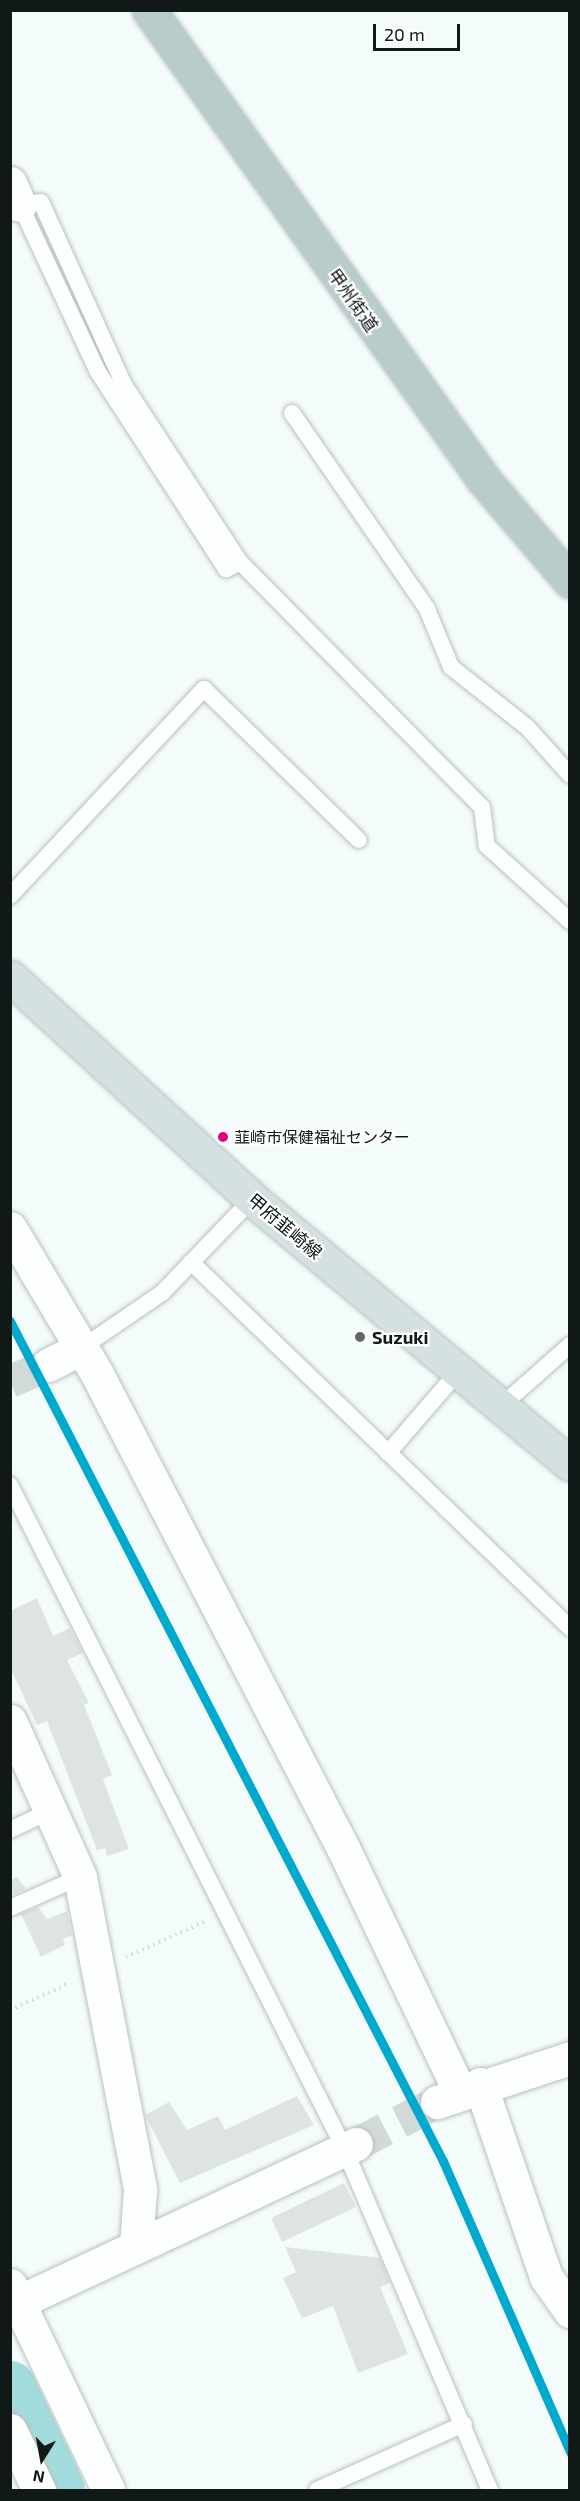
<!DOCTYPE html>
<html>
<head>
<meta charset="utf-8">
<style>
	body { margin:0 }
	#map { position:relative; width:580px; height:2501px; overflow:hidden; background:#f4fcfb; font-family:"Exo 2","Noto Sans JP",sans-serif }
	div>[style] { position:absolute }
	.river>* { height:52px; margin:-26px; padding:0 26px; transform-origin:26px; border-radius:26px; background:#a3dcdc }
	.building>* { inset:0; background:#dde4e3 }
	.street-tunnel>* { height:33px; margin-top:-16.5px; transform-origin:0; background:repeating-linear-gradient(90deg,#d2dad9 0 33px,transparent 0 49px) }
	.secondary-tunnel>* { height:33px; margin-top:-16.5px; transform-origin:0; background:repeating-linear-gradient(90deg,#d2dad9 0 33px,transparent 0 49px) }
	.path>* { height:4px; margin-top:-2px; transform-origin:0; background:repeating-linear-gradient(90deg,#d5d8d8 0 1.5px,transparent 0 6px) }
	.roads { filter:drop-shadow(0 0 2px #b9c0bf) drop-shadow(0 0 2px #b9c0bf) }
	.lane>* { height:16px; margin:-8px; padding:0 8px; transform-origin:8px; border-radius:8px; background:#fdfffe }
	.street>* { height:33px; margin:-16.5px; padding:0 16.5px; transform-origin:16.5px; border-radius:16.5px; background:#fdfffe }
	.secondary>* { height:33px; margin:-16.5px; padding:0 16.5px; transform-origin:16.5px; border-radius:16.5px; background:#fdfffe }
	.primary>* { height:33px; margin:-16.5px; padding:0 16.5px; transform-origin:16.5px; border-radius:16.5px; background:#d5e0e0 }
	.highway>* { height:33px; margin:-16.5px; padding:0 16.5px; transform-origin:16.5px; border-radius:16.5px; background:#b9cccc }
	.rail-1>* { height:9px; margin:-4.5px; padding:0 4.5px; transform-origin:4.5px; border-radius:4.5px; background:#00a9ce }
	.dots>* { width:16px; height:16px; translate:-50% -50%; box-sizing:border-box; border:3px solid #fff; border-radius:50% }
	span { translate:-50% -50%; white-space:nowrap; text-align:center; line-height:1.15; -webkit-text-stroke:4.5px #fff; paint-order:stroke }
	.bus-label { font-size:16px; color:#111818 }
	.left { translate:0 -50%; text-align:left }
	.street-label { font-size:18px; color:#111818 }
	.poi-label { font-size:18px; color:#111818; font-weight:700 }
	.frame { position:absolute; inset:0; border:12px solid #111818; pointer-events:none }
	.north { position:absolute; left:12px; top:2429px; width:60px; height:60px; -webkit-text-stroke:4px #fff; paint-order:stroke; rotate:191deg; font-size:16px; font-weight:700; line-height:24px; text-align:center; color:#111818 }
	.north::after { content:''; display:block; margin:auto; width:21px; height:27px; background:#111818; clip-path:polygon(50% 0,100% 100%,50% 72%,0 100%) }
	.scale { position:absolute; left:373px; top:24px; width:87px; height:27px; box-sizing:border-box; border:3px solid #111818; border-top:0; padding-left:8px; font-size:18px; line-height:21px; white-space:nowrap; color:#111818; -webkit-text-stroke:4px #fff; paint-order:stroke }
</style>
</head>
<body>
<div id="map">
	<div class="river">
		<i style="left:10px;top:2387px;width:114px;rotate:64.6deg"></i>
	</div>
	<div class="building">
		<i style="clip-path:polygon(37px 1598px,53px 1636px,70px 1628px,83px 1653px,67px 1660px,89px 1703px,84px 1705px,112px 1775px,103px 1779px,129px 1849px,107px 1856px,105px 1848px,97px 1850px,47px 1721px,37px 1725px,10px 1667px,10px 1611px)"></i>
		<i style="clip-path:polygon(17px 1877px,26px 1889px,13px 1895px,10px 1881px)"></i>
		<i style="clip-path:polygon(38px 1907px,47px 1919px,67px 1911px,72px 1935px,63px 1939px,65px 1945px,41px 1957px,21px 1914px)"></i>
		<i style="clip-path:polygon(297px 2096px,314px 2125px,180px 2183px,145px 2115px,169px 2102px,187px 2130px,218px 2116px,225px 2130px)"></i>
		<i style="clip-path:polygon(344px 2183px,356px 2207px,282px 2242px,271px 2218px)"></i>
		<i style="clip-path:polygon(285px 2247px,380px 2258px,390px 2283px,380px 2287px,408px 2354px,358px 2373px,333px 2306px,302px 2318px,283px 2278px,296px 2272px)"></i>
	</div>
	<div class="street-tunnel">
		<i style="left:10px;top:1381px;width:41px;rotate:-22.8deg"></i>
	</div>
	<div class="secondary-tunnel">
		<i style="left:356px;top:2144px;width:91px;rotate:-27.4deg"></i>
	</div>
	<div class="path">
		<i style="left:126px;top:1957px;width:88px;rotate:-24.2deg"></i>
		<i style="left:10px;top:2010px;width:66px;rotate:-24.2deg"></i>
	</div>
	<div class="roads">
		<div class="lane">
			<i style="left:292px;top:413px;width:238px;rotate:55.4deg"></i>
			<i style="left:427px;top:609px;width:63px;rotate:67.5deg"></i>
			<i style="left:451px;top:667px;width:97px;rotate:38.3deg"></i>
			<i style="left:527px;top:727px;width:64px;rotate:48.1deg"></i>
			<i style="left:240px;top:562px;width:16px;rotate:153deg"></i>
			<i style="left:226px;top:569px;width:235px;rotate:-123deg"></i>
			<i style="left:98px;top:372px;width:184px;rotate:-115deg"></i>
			<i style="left:20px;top:205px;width:21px;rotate:-8deg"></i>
			<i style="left:41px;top:202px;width:201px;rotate:65.6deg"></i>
			<i style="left:124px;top:385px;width:212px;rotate:56.8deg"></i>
			<i style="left:240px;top:562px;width:344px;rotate:45.4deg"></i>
			<i style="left:482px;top:807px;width:39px;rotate:83deg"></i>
			<i style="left:487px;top:846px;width:112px;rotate:42.1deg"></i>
			<i style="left:10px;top:896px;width:284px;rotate:-46.9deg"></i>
			<i style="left:204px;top:689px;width:216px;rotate:44.3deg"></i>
			<i style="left:191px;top:1262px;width:527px;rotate:44deg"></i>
			<i style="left:83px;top:1347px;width:96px;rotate:-34.4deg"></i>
			<i style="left:162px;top:1293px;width:130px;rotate:-46.2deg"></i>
			<i style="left:500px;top:1407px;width:94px;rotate:-41.5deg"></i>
			<i style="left:388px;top:1453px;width:107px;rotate:-49.2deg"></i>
			<i style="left:10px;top:1485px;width:742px;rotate:63.26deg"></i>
			<i style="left:344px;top:2148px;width:372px;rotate:66.9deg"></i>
			<i style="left:10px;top:1830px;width:44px;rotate:-25.4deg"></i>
			<i style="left:10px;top:1908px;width:77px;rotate:-23.9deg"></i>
			<i style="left:317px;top:2490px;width:161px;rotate:-24.2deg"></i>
		</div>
		<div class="street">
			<i style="left:10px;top:183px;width:24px;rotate:66deg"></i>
			<i style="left:10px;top:1228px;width:170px;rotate:59.2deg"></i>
			<i style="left:97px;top:1374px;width:536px;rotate:62.57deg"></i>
			<i style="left:344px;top:1850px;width:268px;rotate:64.4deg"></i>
			<i style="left:48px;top:1365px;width:39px;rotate:-27deg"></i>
			<i style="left:10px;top:1721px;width:171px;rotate:65.8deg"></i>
			<i style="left:80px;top:1877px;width:319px;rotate:79.1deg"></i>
			<i style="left:140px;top:2190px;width:56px;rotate:94.1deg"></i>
			<i style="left:480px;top:2084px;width:204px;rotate:71.1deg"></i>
			<i style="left:546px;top:2277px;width:42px;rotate:54.8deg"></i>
			<i style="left:10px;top:2285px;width:227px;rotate:64.4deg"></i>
			<i style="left:10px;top:2430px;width:67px;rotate:64.2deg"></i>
		</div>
		<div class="secondary">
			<i style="left:437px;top:2102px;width:140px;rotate:-18.3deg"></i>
			<i style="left:10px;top:2306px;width:382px;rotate:-25.1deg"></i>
		</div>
		<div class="primary">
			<i style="left:10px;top:977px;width:328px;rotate:42.5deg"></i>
			<i style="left:252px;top:1199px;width:414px;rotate:39.8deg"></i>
		</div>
		<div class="highway">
			<i style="left:149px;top:10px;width:577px;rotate:54.52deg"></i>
			<i style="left:484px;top:480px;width:133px;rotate:49.6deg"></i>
		</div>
	</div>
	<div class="rail-1">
		<i style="left:10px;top:1321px;width:945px;rotate:62.73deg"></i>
		<i style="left:443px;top:2161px;width:318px;rotate:66.4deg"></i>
	</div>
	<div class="dots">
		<i style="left:223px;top:1137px;background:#e5007d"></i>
		<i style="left:360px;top:1337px;background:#606867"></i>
	</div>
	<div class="bus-label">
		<span class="left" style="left:234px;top:1137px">韮崎市保健福祉センター</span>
	</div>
	<div class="street-label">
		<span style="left:353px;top:300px;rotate:55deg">甲州街道</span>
		<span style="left:285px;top:1226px;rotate:40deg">甲府韮崎線</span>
	</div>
	<div class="poi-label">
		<span class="left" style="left:372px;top:1337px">Suzuki</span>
	</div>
	<div class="frame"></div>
	<div class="north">N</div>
	<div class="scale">20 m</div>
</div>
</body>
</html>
